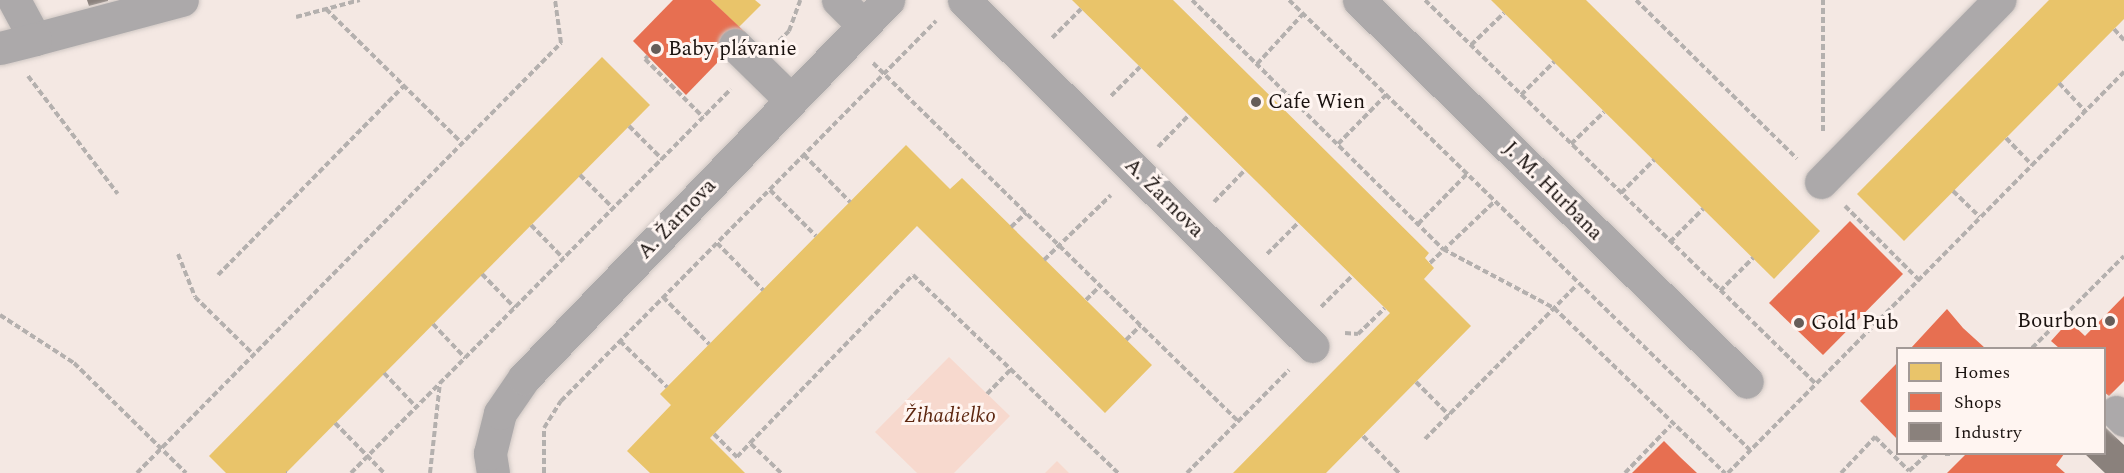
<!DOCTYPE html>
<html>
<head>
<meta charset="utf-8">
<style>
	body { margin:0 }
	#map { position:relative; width:2124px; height:473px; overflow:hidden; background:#f4e8e3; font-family:Spectral,serif }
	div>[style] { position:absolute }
	.green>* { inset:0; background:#f7d9ce }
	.homes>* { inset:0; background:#e9c46a }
	.shops>* { inset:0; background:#e76f51 }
	.industry>* { inset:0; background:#8a817c }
	.path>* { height:4px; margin-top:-2px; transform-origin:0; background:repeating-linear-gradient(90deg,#b4b0ae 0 6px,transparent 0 9px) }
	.roads { filter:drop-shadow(0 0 2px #cfc7c3) drop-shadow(0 0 2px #cfc7c3) }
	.minor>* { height:33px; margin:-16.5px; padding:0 16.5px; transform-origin:16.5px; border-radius:16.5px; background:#aca9aa }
	.dots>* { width:16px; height:16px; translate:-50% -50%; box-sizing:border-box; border:3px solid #fff5f1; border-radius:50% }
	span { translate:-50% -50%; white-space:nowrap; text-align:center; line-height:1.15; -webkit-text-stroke:6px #fff5f1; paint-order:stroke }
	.poi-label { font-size:21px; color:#1a120f }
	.left { translate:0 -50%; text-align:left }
	.right { translate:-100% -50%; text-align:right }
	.street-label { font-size:21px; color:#1a120f }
	.park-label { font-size:21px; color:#5d2710; font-style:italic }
	.legend { position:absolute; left:1896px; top:347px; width:210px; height:108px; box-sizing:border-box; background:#fff5f1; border:2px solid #a39a97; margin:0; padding:8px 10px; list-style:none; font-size:18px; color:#1a120f }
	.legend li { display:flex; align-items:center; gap:12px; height:30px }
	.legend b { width:30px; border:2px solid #a39a97 }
</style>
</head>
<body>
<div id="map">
	<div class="green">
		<i style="clip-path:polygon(949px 357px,1010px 416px,954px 473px,917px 473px,875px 432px)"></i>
		<i style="clip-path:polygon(1057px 461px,1069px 473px,1045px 473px)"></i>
	</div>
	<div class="homes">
		<i style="clip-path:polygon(711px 0,755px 0,761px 5px,739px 27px)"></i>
		<i style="clip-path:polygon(1072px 0,1173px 0,1429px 253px,1425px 258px,1434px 268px,1424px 279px,1471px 326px,1326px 473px,1233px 473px,1390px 313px)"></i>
		<i style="clip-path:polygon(1491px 0,1586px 0,1820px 231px,1774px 279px)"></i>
		<i style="clip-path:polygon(2049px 0,2124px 0,2124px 19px,1904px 241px,1857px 194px)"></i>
		<i style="clip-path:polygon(602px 57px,650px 105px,286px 473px,226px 473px,209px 456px)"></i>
		<i style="clip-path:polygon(906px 145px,950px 189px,962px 178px,1152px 365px,1105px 413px,917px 226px,710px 438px,745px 473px,650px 473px,627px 451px,671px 405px,660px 394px)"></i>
	</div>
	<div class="shops">
		<i style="clip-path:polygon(673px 0,711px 0,746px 33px,686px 95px,633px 41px)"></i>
		<i style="clip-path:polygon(1850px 221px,1903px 274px,1823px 355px,1769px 303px)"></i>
		<i style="clip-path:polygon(2124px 296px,2124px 381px,2109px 396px,2104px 392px,2104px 348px,2059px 348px,2051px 341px,2069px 321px,2085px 336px)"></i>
		<i style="clip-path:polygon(1947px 309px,1963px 328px,1985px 348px,1911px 348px)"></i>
		<i style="clip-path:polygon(1898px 362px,1898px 440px,1860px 401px)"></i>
		<i style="clip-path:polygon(1664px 441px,1680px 457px,1697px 473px,1632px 473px)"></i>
		<i style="clip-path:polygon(1966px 454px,2064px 454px,2056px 465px,2065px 473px,1947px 473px)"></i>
	</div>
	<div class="industry">
		<i style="clip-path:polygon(87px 0,108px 0,108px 1px,89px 6px)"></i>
		<i style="clip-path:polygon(2104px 426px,2124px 445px,2124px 473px,2105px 473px,2085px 454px,2104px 454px)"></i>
	</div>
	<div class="path">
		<i style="left:1192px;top:0;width:354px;rotate:44.8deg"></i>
		<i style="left:1443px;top:249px;width:126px;rotate:28deg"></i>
		<i style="left:1554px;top:308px;width:238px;rotate:44deg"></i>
		<i style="left:1289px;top:0;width:644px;rotate:44.31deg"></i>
		<i style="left:1425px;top:0;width:548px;rotate:44.48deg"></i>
		<i style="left:1636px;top:0;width:226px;rotate:44.6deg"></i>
		<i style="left:326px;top:9px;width:191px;rotate:44.6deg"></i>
		<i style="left:296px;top:17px;width:66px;rotate:-14.9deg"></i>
		<i style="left:2114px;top:29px;width:15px;rotate:48deg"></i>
		<i style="left:1052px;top:38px;width:41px;rotate:-45deg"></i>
		<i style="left:779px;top:41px;width:14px;rotate:-45deg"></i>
		<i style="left:789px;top:31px;width:33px;rotate:-70deg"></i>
		<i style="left:1471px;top:45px;width:46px;rotate:-44.1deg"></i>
		<i style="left:648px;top:56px;width:4px;rotate:135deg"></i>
		<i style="left:645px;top:59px;width:82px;rotate:45deg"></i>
		<i style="left:873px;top:63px;width:511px;rotate:44.45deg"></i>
		<i style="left:1257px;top:64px;width:68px;rotate:-47.4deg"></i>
		<i style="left:28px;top:76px;width:148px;rotate:52.7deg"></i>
		<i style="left:2059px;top:83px;width:38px;rotate:47deg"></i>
		<i style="left:1521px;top:95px;width:47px;rotate:-45deg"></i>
		<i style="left:1111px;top:96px;width:41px;rotate:-45deg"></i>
		<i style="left:629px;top:126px;width:47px;rotate:45deg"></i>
		<i style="left:1823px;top:131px;width:131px;rotate:-90deg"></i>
		<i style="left:2006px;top:138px;width:37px;rotate:46deg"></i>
		<i style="left:1338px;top:144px;width:69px;rotate:-45.6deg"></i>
		<i style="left:1571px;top:144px;width:46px;rotate:-44.1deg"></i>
		<i style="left:1158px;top:147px;width:45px;rotate:-45.9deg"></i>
		<i style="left:804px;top:155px;width:66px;rotate:45.6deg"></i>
		<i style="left:580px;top:175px;width:47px;rotate:45deg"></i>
		<i style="left:770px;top:190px;width:65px;rotate:45deg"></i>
		<i style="left:1953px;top:191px;width:37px;rotate:44deg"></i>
		<i style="left:1621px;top:193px;width:47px;rotate:-45deg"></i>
		<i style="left:1214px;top:202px;width:45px;rotate:-45.9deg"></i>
		<i style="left:1845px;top:206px;width:105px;rotate:45deg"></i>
		<i style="left:1418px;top:224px;width:69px;rotate:-45.6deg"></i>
		<i style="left:531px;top:225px;width:46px;rotate:45.9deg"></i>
		<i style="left:1011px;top:227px;width:21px;rotate:-43deg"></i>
		<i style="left:1670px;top:242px;width:47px;rotate:-45deg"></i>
		<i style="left:717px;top:243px;width:66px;rotate:45.6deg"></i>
		<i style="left:178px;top:254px;width:46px;rotate:68.4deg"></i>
		<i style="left:195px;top:297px;width:83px;rotate:44.5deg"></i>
		<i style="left:1267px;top:254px;width:44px;rotate:-45deg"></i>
		<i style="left:1044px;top:260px;width:93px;rotate:-44.1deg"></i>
		<i style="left:1430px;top:263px;width:88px;rotate:-43.6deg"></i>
		<i style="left:482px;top:274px;width:47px;rotate:45.9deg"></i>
		<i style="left:218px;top:275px;width:265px;rotate:-45.5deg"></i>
		<i style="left:1720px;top:291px;width:47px;rotate:-45deg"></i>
		<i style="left:663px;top:297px;width:66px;rotate:45.6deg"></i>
		<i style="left:1086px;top:300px;width:20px;rotate:-45deg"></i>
		<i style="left:1321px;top:307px;width:44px;rotate:-45deg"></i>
		<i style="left:0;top:315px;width:88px;rotate:33deg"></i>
		<i style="left:74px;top:363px;width:157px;rotate:44.5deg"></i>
		<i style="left:433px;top:324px;width:47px;rotate:46.7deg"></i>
		<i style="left:1345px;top:333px;width:13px;rotate:4deg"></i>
		<i style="left:1358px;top:334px;width:37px;rotate:-44deg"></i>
		<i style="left:1126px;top:340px;width:20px;rotate:-45deg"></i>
		<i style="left:620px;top:341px;width:66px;rotate:44.4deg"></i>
		<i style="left:2032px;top:348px;width:130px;rotate:-45deg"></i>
		<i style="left:384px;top:373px;width:47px;rotate:46.7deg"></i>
		<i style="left:1416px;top:382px;width:47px;rotate:45deg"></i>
		<i style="left:987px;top:394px;width:35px;rotate:-46deg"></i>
		<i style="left:335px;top:423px;width:70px;rotate:45.6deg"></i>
		<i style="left:714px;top:434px;width:33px;rotate:45deg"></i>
		<i style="left:737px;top:457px;width:19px;rotate:-47deg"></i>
		<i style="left:1363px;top:436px;width:52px;rotate:45.8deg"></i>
		<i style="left:1425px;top:439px;width:216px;rotate:-45.4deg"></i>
		<i style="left:1945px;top:454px;width:5px"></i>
		<i style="left:137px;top:473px;width:604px;rotate:-45.4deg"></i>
		<i style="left:561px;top:43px;width:43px;rotate:-97.9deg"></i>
		<i style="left:286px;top:473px;width:1px"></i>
		<i style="left:351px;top:473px;width:540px;rotate:-45.3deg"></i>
		<i style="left:430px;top:473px;width:91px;rotate:-83.7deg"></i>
		<i style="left:544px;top:473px;width:45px;rotate:-90deg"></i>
		<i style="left:544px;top:428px;width:32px;rotate:-58deg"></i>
		<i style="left:561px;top:401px;width:534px;rotate:-45.38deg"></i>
		<i style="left:781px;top:473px;width:43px;rotate:-135.9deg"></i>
		<i style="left:750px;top:443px;width:234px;rotate:-45.9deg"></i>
		<i style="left:913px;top:275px;width:285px;rotate:44deg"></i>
		<i style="left:1187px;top:473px;width:145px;rotate:-45.3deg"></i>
		<i style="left:1625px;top:473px;width:66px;rotate:-46.2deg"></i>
		<i style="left:1728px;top:473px;width:564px;rotate:-45.36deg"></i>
		<i style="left:1841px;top:473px;width:50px;rotate:-46.6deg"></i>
		<i style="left:1875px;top:437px;width:48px;rotate:45deg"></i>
		<i style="left:1909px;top:471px;width:25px;rotate:-43deg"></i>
	</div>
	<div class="roads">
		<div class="minor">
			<i style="left:14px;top:0;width:44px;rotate:61.7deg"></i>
			<i style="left:35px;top:39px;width:152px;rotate:-14.9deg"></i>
			<i style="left:838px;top:0;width:35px;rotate:45deg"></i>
			<i style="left:964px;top:0;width:491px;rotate:44.8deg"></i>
			<i style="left:1359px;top:0;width:544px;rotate:44.55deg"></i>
			<i style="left:735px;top:45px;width:78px;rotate:44.5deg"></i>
			<i style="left:0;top:48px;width:36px;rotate:-14deg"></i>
			<i style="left:1821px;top:182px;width:255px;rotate:-45.6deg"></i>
			<i style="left:2116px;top:412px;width:11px;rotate:45deg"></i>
			<i style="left:493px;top:473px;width:20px;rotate:-99deg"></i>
			<i style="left:490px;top:453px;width:41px;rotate:-76deg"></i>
			<i style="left:500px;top:413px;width:42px;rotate:-55.6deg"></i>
			<i style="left:524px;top:378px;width:525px;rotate:-46.08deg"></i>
		</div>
	</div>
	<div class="dots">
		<i style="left:656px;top:49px;background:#665d59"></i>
		<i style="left:1256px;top:102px;background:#665d59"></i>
		<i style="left:2110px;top:321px;background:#665d59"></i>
		<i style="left:1799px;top:323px;background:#665d59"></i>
	</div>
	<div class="poi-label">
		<span class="left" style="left:668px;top:49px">Baby plávanie</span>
		<span class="left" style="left:1268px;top:102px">Cafe Wien</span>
		<span class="right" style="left:2098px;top:321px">Bourbon</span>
		<span class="left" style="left:1811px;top:323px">Gold Pub</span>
	</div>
	<div class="street-label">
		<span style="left:1553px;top:191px;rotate:45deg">J. M. Hurbana</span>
		<span style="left:1164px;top:198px;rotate:45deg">A. Žarnova</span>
		<span style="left:677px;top:219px;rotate:-46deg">A. Žarnova</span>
	</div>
	<div class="park-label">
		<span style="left:950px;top:416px">Žihadielko</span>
	</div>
	<ul class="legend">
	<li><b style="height:16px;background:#e9c46a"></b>Homes</li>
	<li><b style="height:16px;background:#e76f51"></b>Shops</li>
	<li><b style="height:16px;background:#8a817c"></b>Industry</li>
	</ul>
</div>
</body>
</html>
